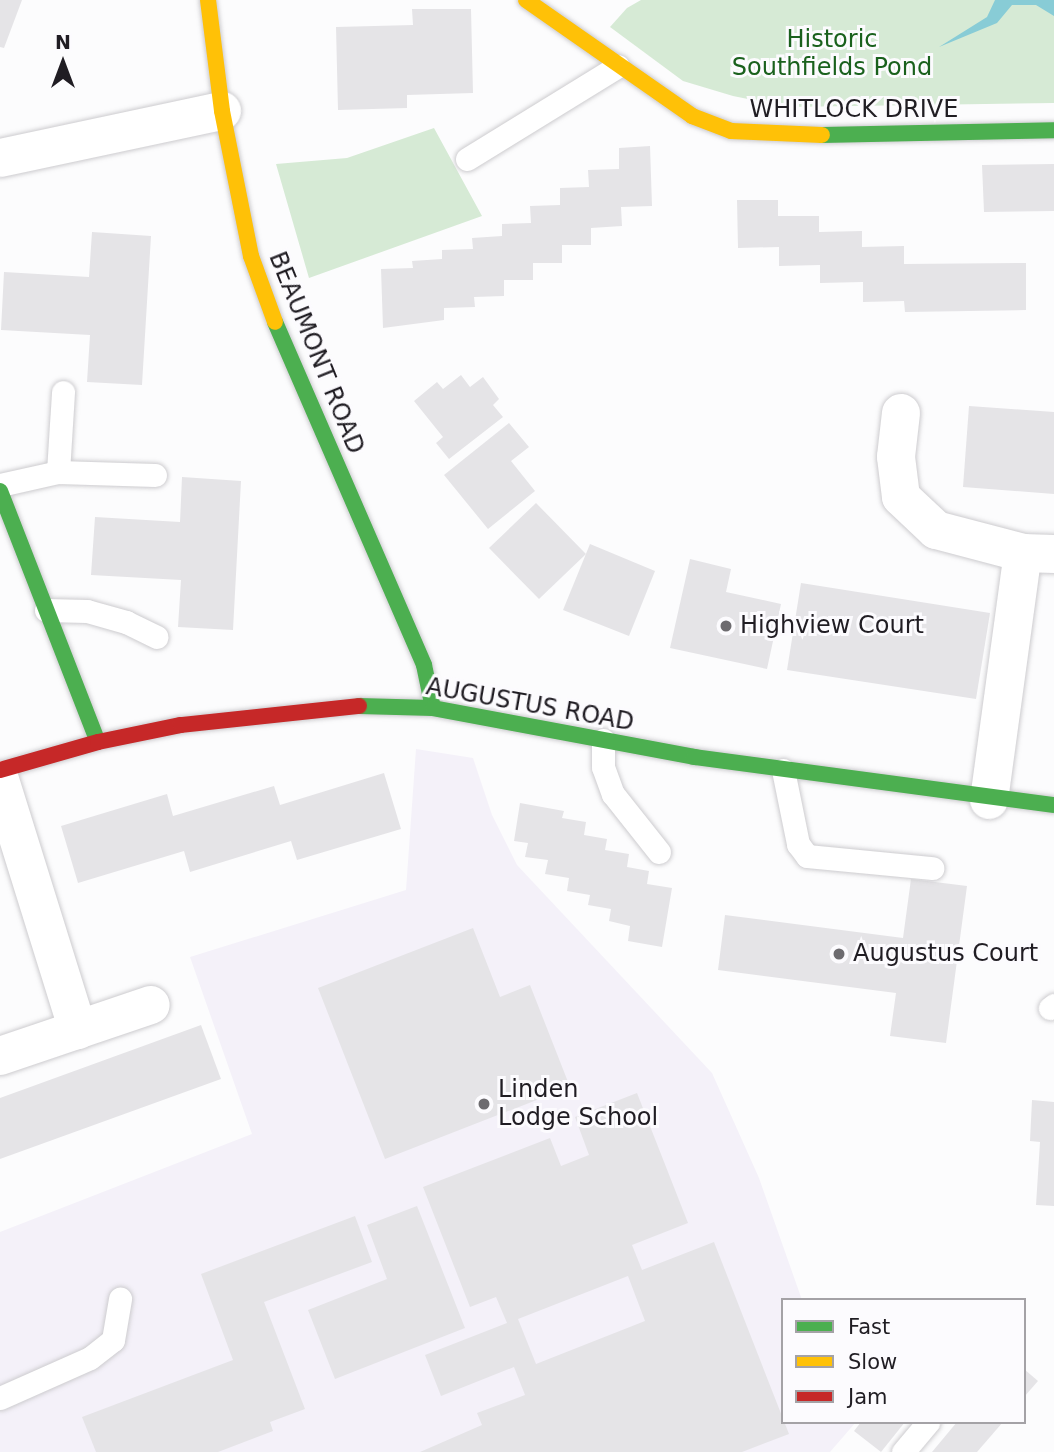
<!DOCTYPE html>
<html>
<head>
<meta charset="utf-8">
<style>
	body { margin:0 }
	#map { position:relative; width:1054px; height:1452px; overflow:hidden; background:#fcfcfd; font-family:"DejaVu Sans",sans-serif }
	div>[style] { position:absolute }
	.built>* { inset:0; background:#f4f1f9 }
	.green>* { inset:0; background:#d6ead5 }
	.water>* { inset:0; background:#88ccd6 }
	.building>* { inset:0; background:#e5e4e7 }
	.roads { filter:drop-shadow(0 0 2px #cdcccf) drop-shadow(0 0 2px #cdcccf) }
	.lane>* { height:23px; margin:-11.5px; padding:0 11.5px; transform-origin:11.5px; border-radius:11.5px; background:#fff }
	.street>* { height:38px; margin:-19px; padding:0 19px; transform-origin:19px; border-radius:19px; background:#fff }
	.fast>* { height:16px; margin:-8px; padding:0 8px; transform-origin:8px; border-radius:8px; background:#4caf50 }
	.slow>* { height:16px; margin:-8px; padding:0 8px; transform-origin:8px; border-radius:8px; background:#ffc107 }
	.jam>* { height:16px; margin:-8px; padding:0 8px; transform-origin:8px; border-radius:8px; background:#c62828 }
	.dots>* { width:19px; height:19px; translate:-50% -50%; box-sizing:border-box; border:4px solid #fcfbfe; border-radius:50% }
	span { translate:-50% -50%; white-space:nowrap; text-align:center; line-height:1.15; -webkit-text-stroke:6px #fcfbfe; paint-order:stroke }
	.park-label { font-size:24px; color:#1a611d }
	.street-label { font-size:24px; color:#201d23 }
	.poi-label { font-size:24px; color:#201d23 }
	.left { translate:0 -50%; text-align:left }
	.legend { position:absolute; left:781px; top:1298px; width:245px; height:126px; box-sizing:border-box; background:#fcfbfe; border:2px solid #a4a2a6; margin:0; padding:9px 12px; list-style:none; font-size:21px; color:#201d23 }
	.legend li { display:flex; align-items:center; gap:14px; height:35px }
	.legend b { width:35px; border:2px solid #a4a2a6 }
	.north { position:absolute; left:28px; top:28px; width:70px; height:70px; -webkit-text-stroke:5px #fcfbfe; paint-order:stroke; rotate:0deg; font-size:19px; font-weight:700; line-height:28px; text-align:center; color:#201d23 }
	.north::after { content:''; display:block; margin:auto; width:24px; height:32px; background:#201d23; clip-path:polygon(50% 0,100% 100%,50% 72%,0 100%) }
</style>
</head>
<body>
<div id="map">
	<div class="built">
		<i style="clip-path:polygon(416px 749px,473px 758px,492px 815px,517px 865px,712px 1073px,759px 1178px,802px 1300px,783px 1300px,783px 1422px,856px 1422px,830px 1452px,0 1452px,0 1232px,252px 1134px,190px 957px,406px 890px)"></i>
	</div>
	<div class="green">
		<i style="clip-path:polygon(641px 0,1054px 0,1054px 103px,787px 107px,733px 96px,683px 81px,610px 27px,627px 8px)"></i>
		<i style="clip-path:polygon(434px 128px,482px 216px,309px 278px,276px 164px,347px 158px)"></i>
	</div>
	<div class="water">
		<i style="clip-path:polygon(995px 0,1054px 0,1054px 16px,1036px 5px,1012px 5px,997px 23px,939px 47px,987px 17px)"></i>
	</div>
	<div class="building">
		<i style="clip-path:polygon(0 0,22px 0,4px 48px,0 47px)"></i>
		<i style="clip-path:polygon(412px 9px,471px 9px,473px 93px,407px 95px,407px 108px,338px 110px,336px 27px,413px 25px)"></i>
		<i style="clip-path:polygon(650px 146px,652px 206px,621px 207px,622px 226px,591px 228px,591px 245px,562px 245px,562px 263px,533px 263px,533px 280px,504px 280px,504px 296px,474px 297px,475px 307px,444px 308px,444px 320px,383px 328px,381px 269px,413px 268px,412px 261px,442px 259px,442px 250px,473px 249px,472px 238px,502px 236px,502px 224px,531px 223px,530px 206px,560px 205px,560px 188px,589px 187px,588px 170px,619px 169px,619px 148px)"></i>
		<i style="clip-path:polygon(1054px 164px,1054px 211px,984px 212px,982px 165px)"></i>
		<i style="clip-path:polygon(737px 200px,778px 200px,778px 216px,819px 216px,819px 232px,862px 231px,862px 247px,904px 246px,904px 264px,1026px 263px,1026px 310px,905px 312px,904px 301px,863px 302px,863px 282px,820px 283px,820px 265px,779px 266px,779px 247px,738px 248px)"></i>
		<i style="clip-path:polygon(92px 232px,151px 236px,142px 385px,87px 382px,90px 335px,1px 330px,4px 272px,89px 277px)"></i>
		<i style="clip-path:polygon(461px 375px,470px 387px,483px 377px,499px 399px,493px 405px,503px 417px,449px 459px,436px 443px,443px 437px,414px 401px,437px 382px,443px 389px)"></i>
		<i style="clip-path:polygon(969px 406px,1054px 412px,1054px 494px,963px 487px)"></i>
		<i style="clip-path:polygon(509px 423px,529px 447px,511px 461px,535px 491px,488px 529px,444px 475px)"></i>
		<i style="clip-path:polygon(182px 477px,241px 481px,233px 630px,178px 627px,181px 580px,91px 575px,95px 517px,180px 522px)"></i>
		<i style="clip-path:polygon(536px 503px,586px 554px,539px 599px,489px 548px)"></i>
		<i style="clip-path:polygon(590px 544px,655px 571px,629px 636px,563px 610px)"></i>
		<i style="clip-path:polygon(690px 559px,731px 569px,726px 592px,781px 604px,767px 669px,670px 648px)"></i>
		<i style="clip-path:polygon(801px 583px,990px 613px,976px 699px,787px 670px)"></i>
		<i style="clip-path:polygon(384px 773px,401px 829px,297px 860px,291px 841px,190px 872px,184px 851px,78px 883px,61px 826px,167px 794px,173px 816px,274px 786px,280px 805px)"></i>
		<i style="clip-path:polygon(520px 803px,564px 811px,562px 818px,586px 822px,584px 835px,607px 839px,605px 850px,629px 854px,627px 867px,649px 871px,647px 884px,672px 888px,662px 947px,628px 941px,630px 926px,609px 921px,611px 909px,588px 905px,590px 895px,567px 891px,569px 878px,545px 874px,548px 860px,525px 857px,528px 843px,514px 841px)"></i>
		<i style="clip-path:polygon(911px 879px,967px 886px,946px 1043px,890px 1036px,896px 993px,718px 970px,725px 915px,903px 938px)"></i>
		<i style="clip-path:polygon(473px 928px,500px 997px,530px 985px,570px 1087px,385px 1159px,318px 988px)"></i>
		<i style="clip-path:polygon(201px 1025px,221px 1079px,0 1159px,0 1098px)"></i>
		<i style="clip-path:polygon(evenodd,637px 1093px,688px 1223px,632px 1245px,642px 1270px,714px 1242px,789px 1434px,742px 1452px,420px 1452px,482px 1425px,477px 1413px,525px 1395px,514px 1367px,441px 1396px,425px 1355px,507px 1323px,496px 1297px,470px 1307px,423px 1187px,550px 1138px,561px 1166px,589px 1155px,575px 1117px,637px 1093px,628px 1276px,645px 1321px,536px 1364px,518px 1319px,628px 1276px)"></i>
		<i style="clip-path:polygon(1032px 1100px,1054px 1102px,1054px 1206px,1036px 1205px,1040px 1142px,1030px 1141px)"></i>
		<i style="clip-path:polygon(417px 1206px,465px 1328px,335px 1379px,308px 1310px,387px 1279px,367px 1225px)"></i>
		<i style="clip-path:polygon(355px 1216px,372px 1262px,264px 1302px,305px 1409px,270px 1422px,273px 1431px,218px 1452px,96px 1452px,82px 1417px,233px 1360px,201px 1274px)"></i>
		<i style="clip-path:polygon(1024px 1369px,1038px 1381px,1024px 1397px)"></i>
		<i style="clip-path:polygon(861px 1422px,905px 1422px,881px 1452px,854px 1431px)"></i>
		<i style="clip-path:polygon(957px 1422px,1003px 1422px,977px 1452px,932px 1452px)"></i>
	</div>
	<div class="roads">
		<div class="lane">
			<i style="left:467px;top:159px;width:177px;rotate:-31.6deg"></i>
			<i style="left:58px;top:472px;width:97px;rotate:1.8deg"></i>
			<i style="left:0;top:485px;width:59px;rotate:-12.6deg"></i>
			<i style="left:58px;top:472px;width:80px;rotate:-86.4deg"></i>
			<i style="left:46px;top:610px;width:41px;rotate:1.4deg"></i>
			<i style="left:87px;top:611px;width:41px;rotate:15.8deg"></i>
			<i style="left:126px;top:622px;width:34px;rotate:26deg"></i>
			<i style="left:603px;top:740px;width:27px;rotate:90deg"></i>
			<i style="left:603px;top:767px;width:29px;rotate:70deg"></i>
			<i style="left:613px;top:794px;width:74px;rotate:51.6deg"></i>
			<i style="left:783px;top:770px;width:76px;rotate:78.5deg"></i>
			<i style="left:798px;top:844px;width:15px;rotate:53deg"></i>
			<i style="left:807px;top:856px;width:126px;rotate:5.5deg"></i>
			<i style="left:1050px;top:1008px;width:5px;rotate:-37deg"></i>
			<i style="left:0;top:1398px;width:98px;rotate:-24deg"></i>
			<i style="left:90px;top:1358px;width:29px;rotate:-38deg"></i>
			<i style="left:113px;top:1340px;width:42px;rotate:-80.3deg"></i>
			<i style="left:903px;top:1452px;width:39px;rotate:-50deg"></i>
		</div>
		<div class="street">
			<i style="left:0;top:158px;width:227px;rotate:-12deg"></i>
			<i style="left:901px;top:413px;width:44px;rotate:96.5deg"></i>
			<i style="left:896px;top:457px;width:40px;rotate:82.9deg"></i>
			<i style="left:901px;top:497px;width:48px;rotate:43.3deg"></i>
			<i style="left:936px;top:530px;width:90px;rotate:14.8deg"></i>
			<i style="left:1023px;top:553px;width:31px;rotate:2deg"></i>
			<i style="left:0;top:780px;width:262px;rotate:72.7deg"></i>
			<i style="left:989px;top:800px;width:249px;rotate:-82.2deg"></i>
			<i style="left:0;top:1056px;width:159px;rotate:-18.7deg"></i>
		</div>
		<div class="fast">
			<i style="left:822px;top:135px;width:232px;rotate:-1.2deg"></i>
			<i style="left:275px;top:322px;width:374px;rotate:66.5deg"></i>
			<i style="left:424px;top:665px;width:44px;rotate:78.2deg"></i>
			<i style="left:0;top:491px;width:269px;rotate:68.7deg"></i>
			<i style="left:359px;top:706px;width:74px;rotate:1.5deg"></i>
			<i style="left:433px;top:708px;width:266px;rotate:10.6deg"></i>
			<i style="left:694px;top:757px;width:363px;rotate:7.6deg"></i>
		</div>
		<div class="slow">
			<i style="left:208px;top:0;width:112px;rotate:82.8deg"></i>
			<i style="left:222px;top:111px;width:148px;rotate:78.7deg"></i>
			<i style="left:251px;top:256px;width:70px;rotate:70deg"></i>
			<i style="left:526px;top:0;width:203px;rotate:34.9deg"></i>
			<i style="left:692px;top:116px;width:42px;rotate:21deg"></i>
			<i style="left:731px;top:131px;width:91px;rotate:2.5deg"></i>
		</div>
		<div class="jam">
			<i style="left:0;top:770px;width:102px;rotate:-15.9deg"></i>
			<i style="left:98px;top:742px;width:85px;rotate:-11.6deg"></i>
			<i style="left:181px;top:725px;width:179px;rotate:-6.1deg"></i>
		</div>
	</div>
	<div class="dots">
		<i style="left:726px;top:626px;background:#6d6b6f"></i>
		<i style="left:839px;top:954px;background:#6d6b6f"></i>
		<i style="left:484px;top:1104px;background:#6d6b6f"></i>
	</div>
	<div class="park-label">
		<span style="left:832px;top:54px">Historic<br>Southfields Pond</span>
	</div>
	<div class="street-label">
		<span style="left:854px;top:110px">WHITLOCK DRIVE</span>
		<span style="left:316px;top:353px;rotate:68deg">BEAUMONT ROAD</span>
		<span style="left:530px;top:705px;rotate:10deg">AUGUSTUS ROAD</span>
	</div>
	<div class="poi-label">
		<span class="left" style="left:740px;top:626px">Highview Court</span>
		<span class="left" style="left:853px;top:954px">Augustus Court</span>
		<span class="left" style="left:498px;top:1104px">Linden<br>Lodge School</span>
	</div>
	<ul class="legend">
	<li><b style="height:9px;background:#4caf50"></b>Fast</li>
	<li><b style="height:9px;background:#ffc107"></b>Slow</li>
	<li><b style="height:9px;background:#c62828"></b>Jam</li>
	</ul>
	<div class="north">N</div>
</div>
</body>
</html>
